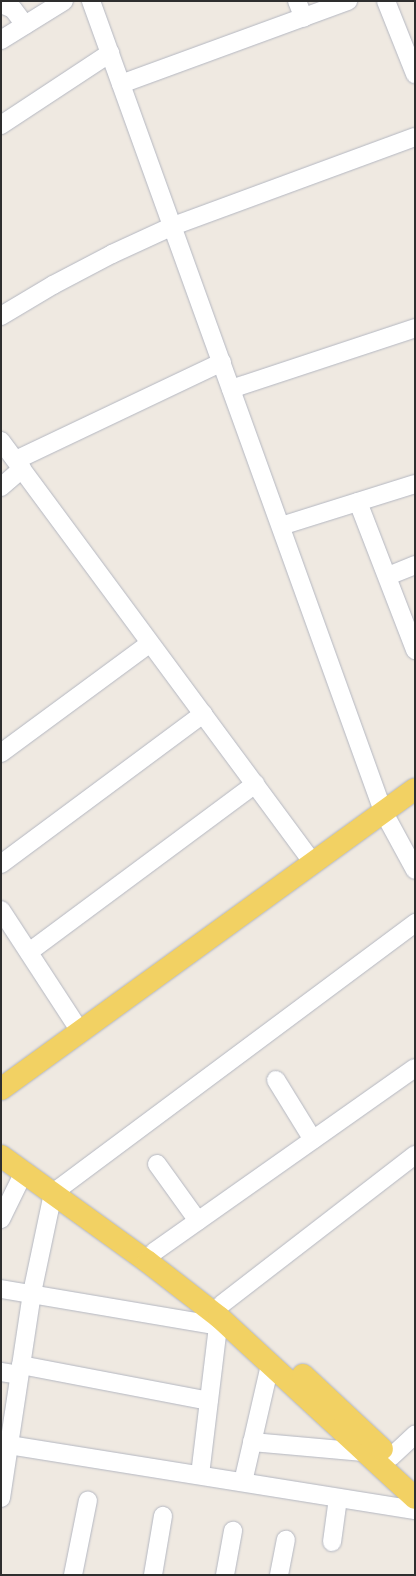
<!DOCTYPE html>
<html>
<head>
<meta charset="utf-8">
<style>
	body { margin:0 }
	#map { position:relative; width:416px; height:1576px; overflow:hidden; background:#efe9e1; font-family:"Asap Condensed",sans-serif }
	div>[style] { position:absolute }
	.roads { filter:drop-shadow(0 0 1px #b4b7c1) drop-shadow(0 0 1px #b4b7c1) }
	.minor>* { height:18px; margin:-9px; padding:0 9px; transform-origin:9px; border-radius:9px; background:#fff }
	.major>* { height:22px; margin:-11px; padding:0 11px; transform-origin:11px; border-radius:11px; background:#f2d163 }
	span { translate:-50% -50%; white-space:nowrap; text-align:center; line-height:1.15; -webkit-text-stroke:4.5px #fff; paint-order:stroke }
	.frame { position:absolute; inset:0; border:2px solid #2e2e2e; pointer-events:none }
</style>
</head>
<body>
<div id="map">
	<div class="roads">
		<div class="minor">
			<i style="left:91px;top:1px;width:861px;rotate:70.18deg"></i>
			<i style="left:383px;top:811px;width:67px;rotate:61.5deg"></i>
			<i style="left:297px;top:1px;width:18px;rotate:68deg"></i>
			<i style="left:386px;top:1px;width:79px;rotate:68.3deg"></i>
			<i style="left:1px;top:4px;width:13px;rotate:23deg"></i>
			<i style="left:13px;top:9px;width:20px;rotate:53deg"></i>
			<i style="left:1px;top:40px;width:74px;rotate:-31.8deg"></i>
			<i style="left:121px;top:84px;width:242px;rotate:-20.1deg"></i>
			<i style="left:1px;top:125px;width:131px;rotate:-33.4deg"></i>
			<i style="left:1px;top:316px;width:61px;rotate:-30.8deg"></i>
			<i style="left:53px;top:285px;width:67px;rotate:-27.7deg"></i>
			<i style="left:112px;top:254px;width:67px;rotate:-24.7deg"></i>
			<i style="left:173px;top:226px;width:258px;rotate:-20.2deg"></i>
			<i style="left:231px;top:389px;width:194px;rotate:-18.3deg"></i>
			<i style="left:1px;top:441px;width:525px;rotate:53.52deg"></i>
			<i style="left:16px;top:460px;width:228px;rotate:-25.4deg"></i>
			<i style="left:1px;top:487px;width:28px;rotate:-41deg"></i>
			<i style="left:358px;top:502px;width:159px;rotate:68.9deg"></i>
			<i style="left:281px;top:526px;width:140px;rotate:-17.4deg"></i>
			<i style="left:388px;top:576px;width:29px;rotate:-22deg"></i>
			<i style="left:1px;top:753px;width:185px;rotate:-36.4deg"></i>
			<i style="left:1px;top:864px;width:252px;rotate:-36.6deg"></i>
			<i style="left:1px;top:910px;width:145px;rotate:56.9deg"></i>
			<i style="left:29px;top:952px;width:282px;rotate:-36.6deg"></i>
			<i style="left:276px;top:1080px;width:70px;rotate:58.3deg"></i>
			<i style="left:157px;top:1164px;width:70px;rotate:54.3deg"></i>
			<i style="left:1px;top:1219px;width:52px;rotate:-63.9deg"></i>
			<i style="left:154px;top:1252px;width:319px;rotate:-35.2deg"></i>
			<i style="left:1px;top:1289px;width:233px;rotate:9.6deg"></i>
			<i style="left:222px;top:1304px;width:244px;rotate:-37.7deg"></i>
			<i style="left:21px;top:1365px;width:191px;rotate:10.8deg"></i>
			<i style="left:1px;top:1372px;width:18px;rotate:9deg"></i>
			<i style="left:252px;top:1442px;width:112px;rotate:5.1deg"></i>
			<i style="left:9px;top:1445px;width:411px;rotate:9.1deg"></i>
			<i style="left:391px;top:1457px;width:33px;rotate:-43deg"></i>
			<i style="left:200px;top:1475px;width:150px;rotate:-83.1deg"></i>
			<i style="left:243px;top:1482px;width:120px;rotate:-77deg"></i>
			<i style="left:1px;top:1498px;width:207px;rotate:-81.4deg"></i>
			<i style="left:32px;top:1293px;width:102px;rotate:-78.1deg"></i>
			<i style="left:53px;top:1193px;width:452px;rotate:-36.7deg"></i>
			<i style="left:332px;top:1542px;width:44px;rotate:-82.2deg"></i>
			<i style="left:73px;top:1575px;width:76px;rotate:-78.7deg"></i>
			<i style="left:153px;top:1575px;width:60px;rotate:-80.4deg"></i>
			<i style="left:225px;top:1575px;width:45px;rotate:-79.7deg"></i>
			<i style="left:279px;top:1575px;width:36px;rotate:-79deg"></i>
		</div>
		<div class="major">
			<i style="left:1px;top:1089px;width:511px;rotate:-35.93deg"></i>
			<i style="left:1px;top:1156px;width:181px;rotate:35.8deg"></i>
			<i style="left:148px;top:1262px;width:90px;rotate:37.8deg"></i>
			<i style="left:219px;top:1317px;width:267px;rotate:42.7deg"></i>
			<i style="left:303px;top:1375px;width:108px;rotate:43.1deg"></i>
		</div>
	</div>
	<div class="frame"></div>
</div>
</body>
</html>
